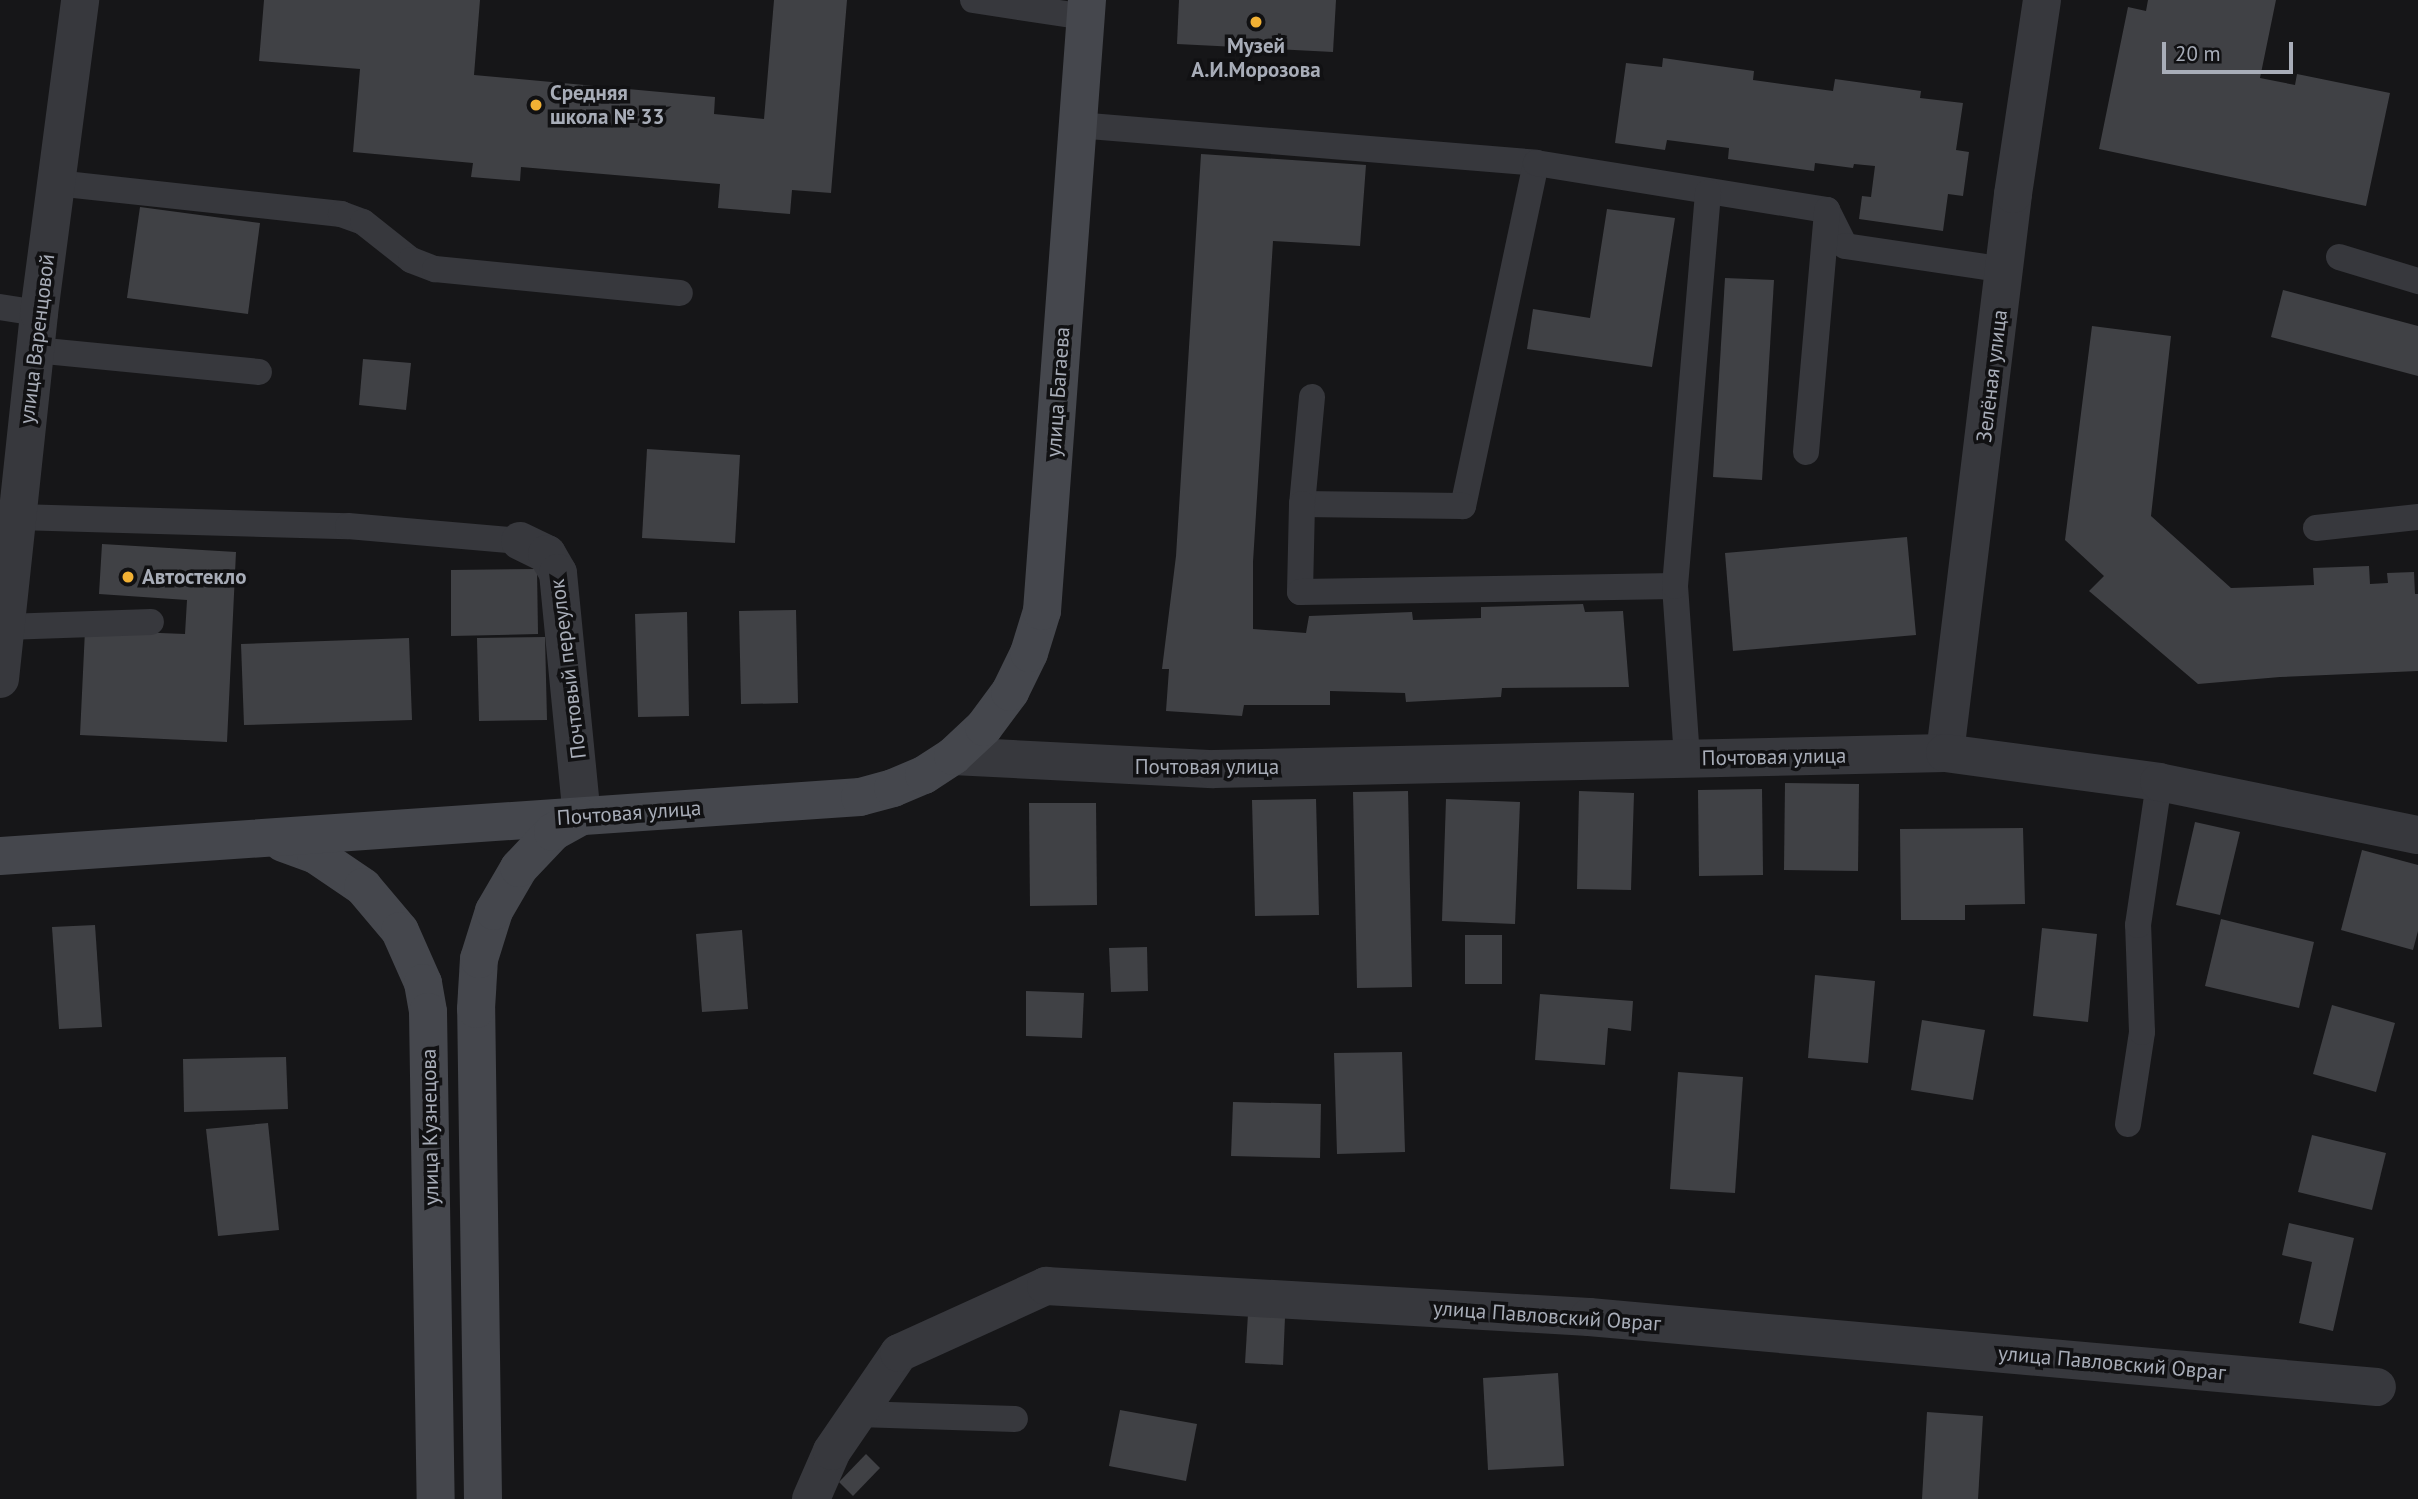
<!DOCTYPE html>
<html>
<head>
<meta charset="utf-8">
<style>
	body { margin:0 }
	#map { position:relative; width:2418px; height:1499px; overflow:hidden; background:#161618; font-family:"PT Sans",sans-serif }
	div>[style] { position:absolute }
	.building>* { inset:0; background:#404145 }
	.service>* { height:26px; margin:-13px; padding:0 13px; transform-origin:13px; border-radius:13px; background:#37383d }
	.minor>* { height:38px; margin:-19px; padding:0 19px; transform-origin:19px; border-radius:19px; background:#37383d }
	.secondary>* { height:38px; margin:-19px; padding:0 19px; transform-origin:19px; border-radius:19px; background:#45474d }
	.dots>* { width:19px; height:19px; translate:-50% -50%; box-sizing:border-box; border:4px solid #111113; border-radius:50% }
	span { translate:-50% -50%; white-space:nowrap; text-align:center; line-height:1.15; -webkit-text-stroke:7px #111113; paint-order:stroke }
	.poi-label { font-size:21px; color:#a8adb8; font-weight:700 }
	.left { translate:0 -50%; text-align:left }
	.street-label { font-size:21px; color:#a8adb8 }
	.scale { position:absolute; left:2162px; top:42px; width:131px; height:32px; box-sizing:border-box; border:4px solid #a8adb8; border-top:0; padding-left:9px; font-size:21px; line-height:24px; white-space:nowrap; color:#a8adb8; -webkit-text-stroke:5px #111113; paint-order:stroke }
</style>
</head>
<body>
<div id="map">
	<div class="building">
		<i style="clip-path:polygon(264px 0,480px 0,474px 75px,715px 97px,714px 114px,764px 119px,774px 0,847px 0,831px 193px,792px 190px,790px 214px,718px 208px,720px 184px,521px 167px,520px 181px,471px 177px,473px 163px,353px 152px,360px 69px,259px 61px)"></i>
		<i style="clip-path:polygon(1179px 0,1336px 0,1333px 52px,1177px 44px)"></i>
		<i style="clip-path:polygon(2148px 0,2276px 0,2260px 78px,2295px 85px,2297px 74px,2390px 93px,2366px 206px,2099px 149px,2128px 7px,2146px 11px)"></i>
		<i style="clip-path:polygon(1663px 58px,1754px 71px,1753px 80px,1833px 91px,1835px 79px,1921px 91px,1920px 98px,1963px 103px,1956px 150px,1969px 152px,1963px 196px,1948px 194px,1943px 231px,1859px 219px,1862px 196px,1871px 197px,1875px 166px,1854px 164px,1853px 168px,1815px 163px,1814px 171px,1728px 159px,1729px 148px,1667px 140px,1665px 150px,1615px 143px,1626px 63px,1662px 67px)"></i>
		<i style="clip-path:polygon(1201px 154px,1366px 165px,1360px 246px,1273px 241px,1253px 562px,1253px 629px,1306px 633px,1309px 616px,1412px 612px,1413px 620px,1481px 618px,1481px 607px,1583px 604px,1585px 612px,1623px 611px,1629px 687px,1502px 688px,1501px 697px,1406px 702px,1405px 693px,1330px 691px,1330px 705px,1244px 705px,1242px 716px,1166px 711px,1169px 669px,1162px 669px,1176px 556px)"></i>
		<i style="clip-path:polygon(140px 207px,260px 223px,248px 314px,127px 298px)"></i>
		<i style="clip-path:polygon(1607px 209px,1675px 218px,1652px 367px,1527px 349px,1533px 309px,1590px 318px)"></i>
		<i style="clip-path:polygon(1725px 278px,1774px 280px,1762px 480px,1713px 477px)"></i>
		<i style="clip-path:polygon(2283px 290px,2418px 326px,2418px 376px,2271px 337px)"></i>
		<i style="clip-path:polygon(2092px 326px,2171px 336px,2151px 516px,2231px 588px,2314px 585px,2313px 568px,2369px 566px,2370px 584px,2388px 583px,2387px 573px,2414px 572px,2415px 594px,2418px 594px,2418px 671px,2280px 677px,2198px 684px,2089px 591px,2104px 576px,2065px 540px)"></i>
		<i style="clip-path:polygon(363px 359px,411px 363px,406px 410px,359px 405px)"></i>
		<i style="clip-path:polygon(647px 449px,740px 455px,735px 543px,642px 538px)"></i>
		<i style="clip-path:polygon(1907px 537px,1916px 635px,1733px 651px,1725px 553px)"></i>
		<i style="clip-path:polygon(102px 544px,236px 552px,227px 742px,80px 735px,85px 630px,185px 634px,187px 600px,99px 594px)"></i>
		<i style="clip-path:polygon(537px 569px,538px 634px,451px 636px,451px 570px)"></i>
		<i style="clip-path:polygon(796px 610px,798px 703px,741px 704px,739px 611px)"></i>
		<i style="clip-path:polygon(687px 612px,689px 716px,638px 717px,635px 614px)"></i>
		<i style="clip-path:polygon(545px 637px,547px 720px,479px 721px,477px 638px)"></i>
		<i style="clip-path:polygon(409px 638px,412px 720px,244px 725px,241px 644px)"></i>
		<i style="clip-path:polygon(1785px 783px,1859px 784px,1858px 871px,1784px 870px)"></i>
		<i style="clip-path:polygon(1762px 789px,1763px 875px,1699px 876px,1698px 790px)"></i>
		<i style="clip-path:polygon(1408px 791px,1412px 987px,1357px 988px,1353px 792px)"></i>
		<i style="clip-path:polygon(1579px 791px,1634px 793px,1631px 890px,1577px 889px)"></i>
		<i style="clip-path:polygon(1316px 799px,1319px 915px,1255px 916px,1252px 800px)"></i>
		<i style="clip-path:polygon(1446px 799px,1520px 802px,1515px 924px,1442px 921px)"></i>
		<i style="clip-path:polygon(1029px 803px,1096px 803px,1097px 905px,1030px 906px)"></i>
		<i style="clip-path:polygon(2195px 822px,2240px 832px,2220px 915px,2176px 905px)"></i>
		<i style="clip-path:polygon(2023px 828px,2025px 904px,1965px 905px,1965px 920px,1901px 920px,1900px 829px)"></i>
		<i style="clip-path:polygon(2362px 850px,2418px 865px,2418px 931px,2413px 950px,2341px 930px)"></i>
		<i style="clip-path:polygon(2221px 919px,2314px 942px,2299px 1008px,2205px 986px)"></i>
		<i style="clip-path:polygon(95px 925px,102px 1027px,59px 1029px,52px 927px)"></i>
		<i style="clip-path:polygon(2042px 928px,2097px 934px,2088px 1022px,2033px 1016px)"></i>
		<i style="clip-path:polygon(742px 930px,748px 1009px,702px 1012px,696px 934px)"></i>
		<i style="clip-path:polygon(1465px 935px,1502px 935px,1502px 984px,1465px 984px)"></i>
		<i style="clip-path:polygon(1147px 947px,1148px 991px,1111px 992px,1109px 948px)"></i>
		<i style="clip-path:polygon(1815px 975px,1875px 981px,1868px 1063px,1808px 1058px)"></i>
		<i style="clip-path:polygon(1026px 991px,1084px 993px,1082px 1038px,1026px 1036px)"></i>
		<i style="clip-path:polygon(1540px 994px,1633px 1001px,1631px 1031px,1608px 1028px,1605px 1065px,1535px 1060px)"></i>
		<i style="clip-path:polygon(2332px 1005px,2395px 1023px,2376px 1092px,2313px 1074px)"></i>
		<i style="clip-path:polygon(1922px 1020px,1985px 1030px,1973px 1100px,1911px 1090px)"></i>
		<i style="clip-path:polygon(1402px 1052px,1405px 1152px,1337px 1154px,1334px 1053px)"></i>
		<i style="clip-path:polygon(286px 1057px,288px 1109px,184px 1112px,183px 1059px)"></i>
		<i style="clip-path:polygon(1678px 1072px,1743px 1077px,1735px 1193px,1670px 1189px)"></i>
		<i style="clip-path:polygon(1233px 1102px,1321px 1104px,1320px 1158px,1231px 1156px)"></i>
		<i style="clip-path:polygon(268px 1123px,279px 1230px,218px 1236px,206px 1129px)"></i>
		<i style="clip-path:polygon(2312px 1135px,2386px 1153px,2372px 1210px,2298px 1192px)"></i>
		<i style="clip-path:polygon(2289px 1223px,2354px 1238px,2333px 1331px,2299px 1323px,2312px 1262px,2282px 1255px)"></i>
		<i style="clip-path:polygon(1248px 1314px,1285px 1317px,1283px 1365px,1245px 1363px)"></i>
		<i style="clip-path:polygon(1558px 1373px,1564px 1466px,1488px 1470px,1483px 1378px)"></i>
		<i style="clip-path:polygon(1120px 1410px,1197px 1424px,1186px 1481px,1109px 1466px)"></i>
		<i style="clip-path:polygon(1927px 1412px,1983px 1416px,1978px 1499px,1922px 1499px)"></i>
		<i style="clip-path:polygon(866px 1454px,880px 1468px,853px 1496px,839px 1482px)"></i>
	</div>
	<div class="service">
		<i style="left:973px;top:0;width:113px;rotate:8.6deg"></i>
		<i style="left:1077px;top:125px;width:461px;rotate:4.7deg"></i>
		<i style="left:1536px;top:163px;width:351px;rotate:102deg"></i>
		<i style="left:1463px;top:506px;width:161px;rotate:-179.3deg"></i>
		<i style="left:1536px;top:163px;width:295px;rotate:9.2deg"></i>
		<i style="left:1827px;top:210px;width:40px;rotate:63.4deg"></i>
		<i style="left:1845px;top:246px;width:162px;rotate:8.5deg"></i>
		<i style="left:56px;top:183px;width:287px;rotate:6.2deg"></i>
		<i style="left:341px;top:214px;width:23px;rotate:20deg"></i>
		<i style="left:363px;top:222px;width:61px;rotate:38.4deg"></i>
		<i style="left:411px;top:260px;width:26px;rotate:21deg"></i>
		<i style="left:435px;top:269px;width:246px;rotate:5.6deg"></i>
		<i style="left:2339px;top:257px;width:83px;rotate:16.9deg"></i>
		<i style="left:0;top:307px;width:39px;rotate:9deg"></i>
		<i style="left:35px;top:350px;width:225px;rotate:5.6deg"></i>
		<i style="left:1312px;top:397px;width:107px;rotate:95.3deg"></i>
		<i style="left:1302px;top:504px;width:88px;rotate:91.3deg"></i>
		<i style="left:1300px;top:592px;width:375px;rotate:-0.9deg"></i>
		<i style="left:1675px;top:586px;width:173px;rotate:86deg"></i>
		<i style="left:1806px;top:452px;width:243px;rotate:-85deg"></i>
		<i style="left:16px;top:517px;width:332px;rotate:1.6deg"></i>
		<i style="left:348px;top:526px;width:173px;rotate:5deg"></i>
		<i style="left:2316px;top:528px;width:103px;rotate:-6.2deg"></i>
		<i style="left:1675px;top:586px;width:395px;rotate:-85.2deg"></i>
		<i style="left:5px;top:627px;width:146px;rotate:-2deg"></i>
		<i style="left:2128px;top:1124px;width:93px;rotate:-81.3deg"></i>
		<i style="left:2142px;top:1032px;width:107px;rotate:-92.1deg"></i>
		<i style="left:2138px;top:925px;width:145px;rotate:-81.6deg"></i>
		<i style="left:858px;top:1414px;width:157px;rotate:1.8deg"></i>
	</div>
	<div class="minor">
		<i style="left:520px;top:541px;width:30px;rotate:26deg"></i>
		<i style="left:547px;top:554px;width:22px;rotate:60deg"></i>
		<i style="left:558px;top:573px;width:244px;rotate:84.4deg"></i>
		<i style="left:0;top:679px;width:368px;rotate:-83.9deg"></i>
		<i style="left:39px;top:313px;width:316px;rotate:-82.5deg"></i>
		<i style="left:1945px;top:753px;width:563px;rotate:-83.06deg"></i>
		<i style="left:2013px;top:194px;width:196px;rotate:-81.5deg"></i>
		<i style="left:953px;top:756px;width:261px;rotate:2.9deg"></i>
		<i style="left:1214px;top:769px;width:731px;rotate:-1.25deg"></i>
		<i style="left:1945px;top:753px;width:216px;rotate:7.7deg"></i>
		<i style="left:2159px;top:782px;width:264px;rotate:11.6deg"></i>
		<i style="left:811px;top:1499px;width:52px;rotate:-66.4deg"></i>
		<i style="left:832px;top:1451px;width:119px;rotate:-55.6deg"></i>
		<i style="left:899px;top:1353px;width:162px;rotate:-24.5deg"></i>
		<i style="left:1046px;top:1286px;width:544px;rotate:3.27deg"></i>
		<i style="left:1589px;top:1317px;width:791px;rotate:5.08deg"></i>
	</div>
	<div class="secondary">
		<i style="left:283px;top:843px;width:35px;rotate:20deg"></i>
		<i style="left:316px;top:855px;width:57px;rotate:34.2deg"></i>
		<i style="left:363px;top:887px;width:57px;rotate:49.9deg"></i>
		<i style="left:400px;top:931px;width:57px;rotate:66.1deg"></i>
		<i style="left:423px;top:983px;width:29px;rotate:80deg"></i>
		<i style="left:428px;top:1012px;width:487px;rotate:89.1deg"></i>
		<i style="left:0;top:856px;width:862px;rotate:-3.92deg"></i>
		<i style="left:860px;top:797px;width:34px;rotate:-15deg"></i>
		<i style="left:893px;top:788px;width:34px;rotate:-23deg"></i>
		<i style="left:924px;top:775px;width:35px;rotate:-33deg"></i>
		<i style="left:953px;top:756px;width:42px;rotate:-43.1deg"></i>
		<i style="left:984px;top:727px;width:44px;rotate:-53.4deg"></i>
		<i style="left:1010px;top:692px;width:43px;rotate:-64deg"></i>
		<i style="left:1029px;top:653px;width:44px;rotate:-72.8deg"></i>
		<i style="left:1042px;top:611px;width:613px;rotate:-85.79deg"></i>
		<i style="left:483px;top:1499px;width:490px;rotate:-90.8deg"></i>
		<i style="left:476px;top:1009px;width:50px;rotate:-86.6deg"></i>
		<i style="left:479px;top:959px;width:50px;rotate:-72.6deg"></i>
		<i style="left:494px;top:911px;width:50px;rotate:-59.8deg"></i>
		<i style="left:519px;top:868px;width:50px;rotate:-46.6deg"></i>
		<i style="left:553px;top:832px;width:31px;rotate:-29deg"></i>
	</div>
	<div class="dots">
		<i style="left:1256px;top:22px;background:#f2b134"></i>
		<i style="left:536px;top:105px;background:#f2b134"></i>
		<i style="left:128px;top:577px;background:#f2b134"></i>
	</div>
	<div class="poi-label">
		<span style="left:1256px;top:58px">Музей<br>А.И.Морозова</span>
		<span class="left" style="left:550px;top:105px">Средняя<br>школа № 33</span>
		<span class="left" style="left:142px;top:577px">Автостекло</span>
	</div>
	<div class="street-label">
		<span style="left:37px;top:339px;rotate:-83deg">улица Варенцовой</span>
		<span style="left:1992px;top:376px;rotate:-83deg">Зелёная улица</span>
		<span style="left:1058px;top:392px;rotate:-86deg">улица Багаева</span>
		<span style="left:568px;top:669px;rotate:-97deg">Почтовый переулок</span>
		<span style="left:1774px;top:757px;rotate:-1deg">Почтовая улица</span>
		<span style="left:1207px;top:767px">Почтовая улица</span>
		<span style="left:629px;top:813px;rotate:-4deg">Почтовая улица</span>
		<span style="left:430px;top:1127px;rotate:-91deg">улица Кузнецова</span>
		<span style="left:1547px;top:1316px;rotate:4deg">улица Павловский Овраг</span>
		<span style="left:2112px;top:1363px;rotate:5deg">улица Павловский Овраг</span>
	</div>
	<div class="scale">20 m</div>
</div>
</body>
</html>
